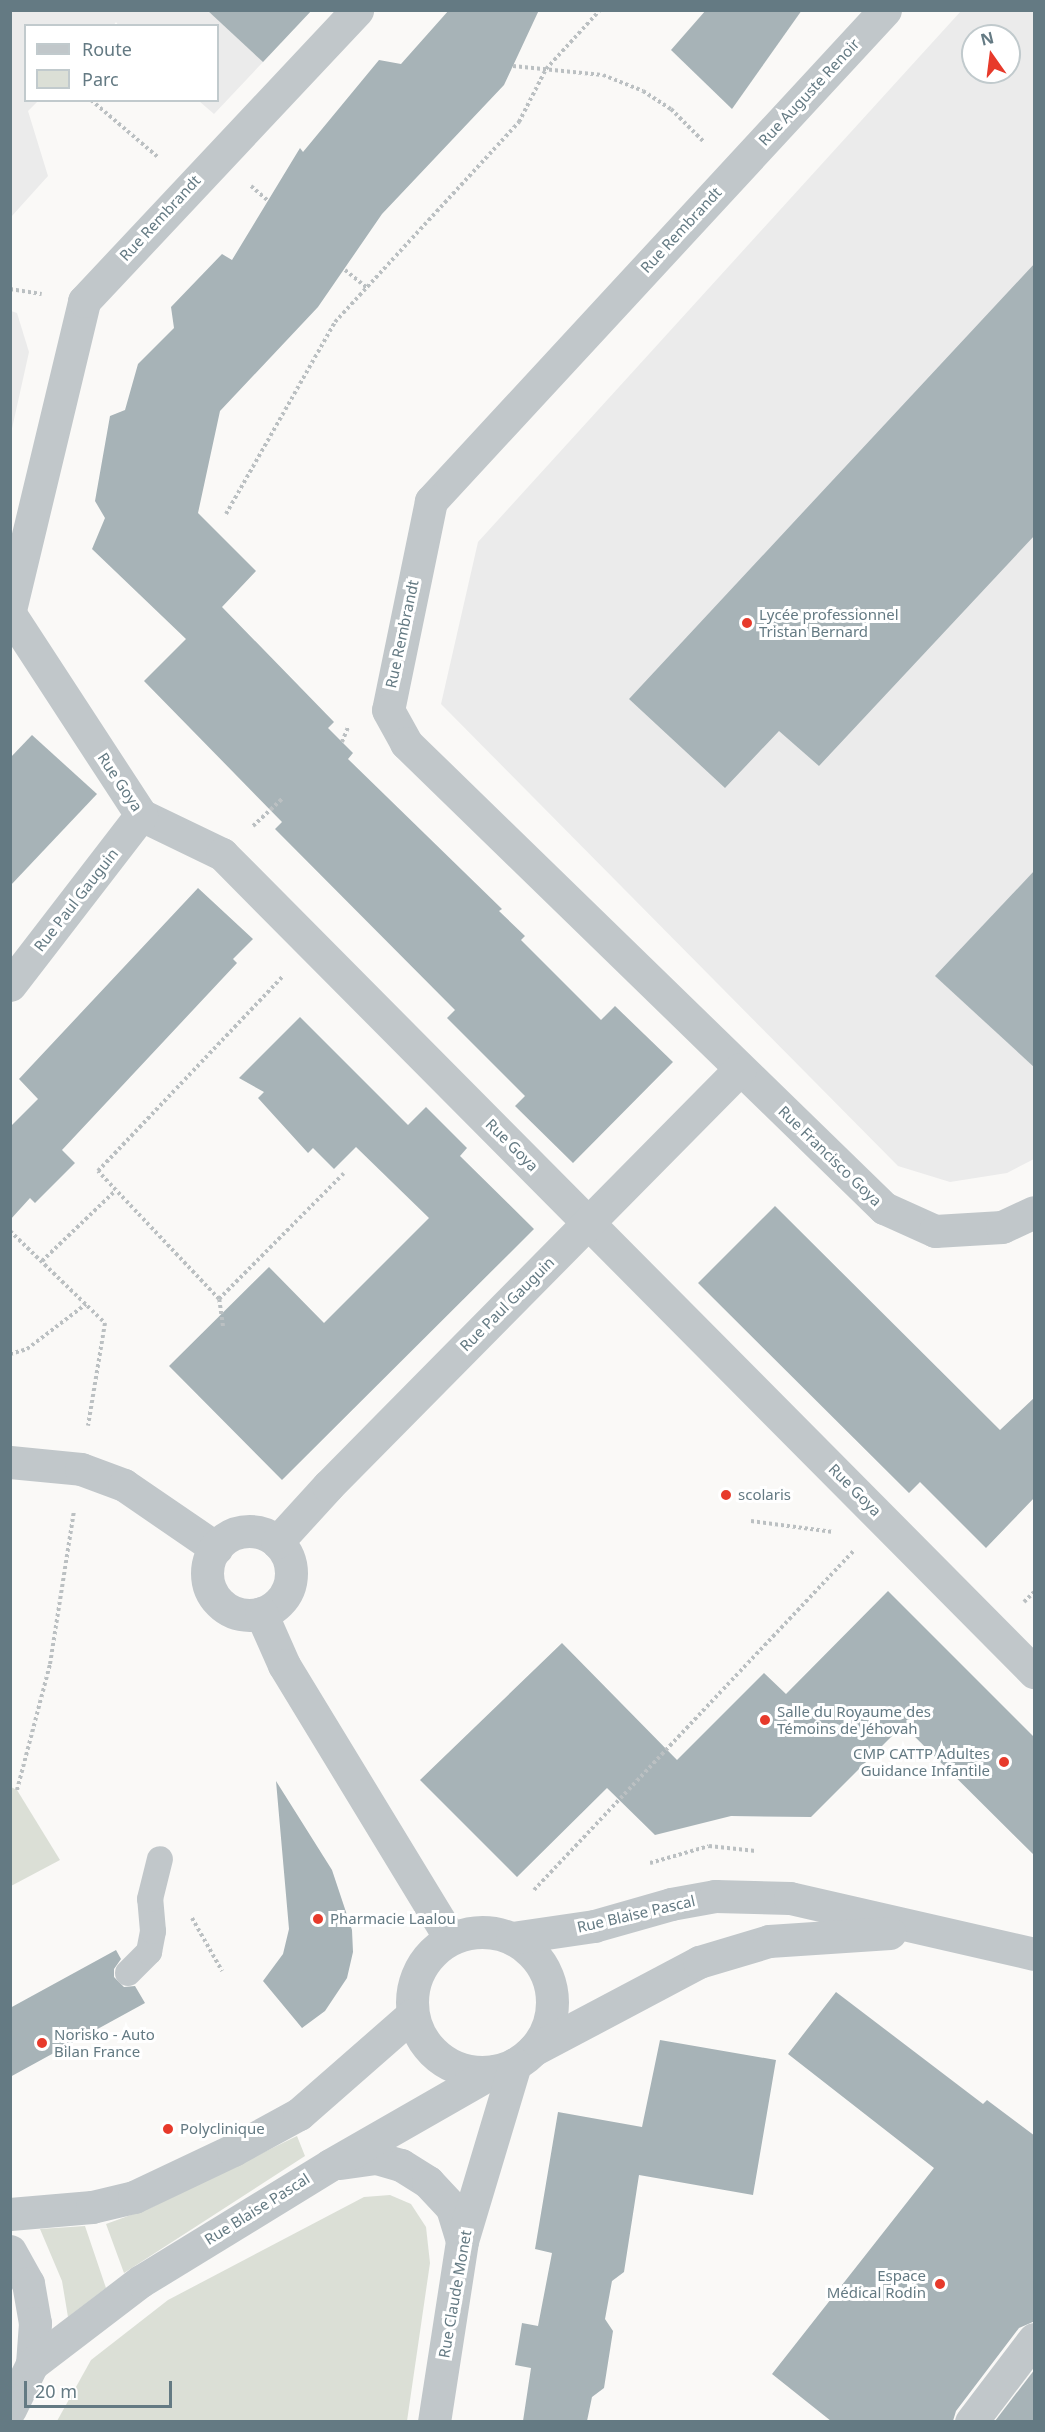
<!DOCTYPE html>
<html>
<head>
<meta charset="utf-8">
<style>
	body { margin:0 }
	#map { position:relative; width:1045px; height:2432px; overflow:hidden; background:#faf9f7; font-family:"Noto Sans",sans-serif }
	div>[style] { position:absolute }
	.built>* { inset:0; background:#ebebeb }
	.green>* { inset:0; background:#dbdfd6 }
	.building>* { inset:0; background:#a7b3b7 }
	.path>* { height:4px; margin-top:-2px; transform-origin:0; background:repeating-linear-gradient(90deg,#bbc0c2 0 3px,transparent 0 6px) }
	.service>* { height:26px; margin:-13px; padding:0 13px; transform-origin:13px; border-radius:13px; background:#c1c7ca }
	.pedestrian>* { height:33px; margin:-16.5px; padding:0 16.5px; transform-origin:16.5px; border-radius:16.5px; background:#c1c7ca }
	.minor>* { height:33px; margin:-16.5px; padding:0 16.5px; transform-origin:16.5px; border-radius:16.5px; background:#c1c7ca }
	.minor>.ring { margin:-16.5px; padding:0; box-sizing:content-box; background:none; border:33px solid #c1c7ca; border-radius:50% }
	.dots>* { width:16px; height:16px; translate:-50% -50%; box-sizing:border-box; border:3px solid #fff; border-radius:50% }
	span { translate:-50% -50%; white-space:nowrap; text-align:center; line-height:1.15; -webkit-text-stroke:6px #fff; paint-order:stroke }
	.street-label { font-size:15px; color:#647a83 }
	.poi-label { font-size:15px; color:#647a83 }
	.left { translate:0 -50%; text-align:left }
	.right { translate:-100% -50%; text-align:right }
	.frame { position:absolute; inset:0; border:12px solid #647a83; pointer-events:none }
	.legend { position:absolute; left:24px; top:24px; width:195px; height:78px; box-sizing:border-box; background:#fff; border:2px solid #c1cacd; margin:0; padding:8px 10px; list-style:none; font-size:18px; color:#647a83 }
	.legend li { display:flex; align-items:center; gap:12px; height:30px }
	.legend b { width:30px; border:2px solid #c1cacd }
	.north { position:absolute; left:961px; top:24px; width:60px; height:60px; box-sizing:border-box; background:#fff; border:2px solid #c1cacd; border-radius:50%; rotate:346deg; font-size:16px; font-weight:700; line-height:24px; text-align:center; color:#647a83 }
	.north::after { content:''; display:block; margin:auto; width:21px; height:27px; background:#e73a2b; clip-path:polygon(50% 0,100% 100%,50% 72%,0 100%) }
	.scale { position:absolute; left:24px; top:2381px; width:148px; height:27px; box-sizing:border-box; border:3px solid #647a83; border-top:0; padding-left:8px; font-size:18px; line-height:21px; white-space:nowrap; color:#647a83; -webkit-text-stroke:4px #fff; paint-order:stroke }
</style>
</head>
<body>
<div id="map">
	<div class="built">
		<i style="clip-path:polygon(11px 11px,311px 11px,214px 114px,199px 101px,218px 100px,218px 26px,119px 26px,116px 22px,113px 26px,26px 26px,26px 100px,38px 101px,28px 111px,48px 176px,11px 217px)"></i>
		<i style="clip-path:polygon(evenodd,961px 11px,1034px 11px,1034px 1159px,1007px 1173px,950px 1182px,898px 1166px,441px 704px,478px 542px,961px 11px,973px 36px,1009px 36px,1009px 72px,973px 72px,973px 36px)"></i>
		<i style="clip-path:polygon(11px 311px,17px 313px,29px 352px,11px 433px)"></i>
	</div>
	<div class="green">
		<i style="clip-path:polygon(11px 1787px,17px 1790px,60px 1860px,11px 1886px)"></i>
		<i style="clip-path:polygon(297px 2136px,305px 2156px,124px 2273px,106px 2224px,150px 2208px)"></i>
		<i style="clip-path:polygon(390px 2195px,411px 2204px,426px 2227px,430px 2263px,407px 2421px,57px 2421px,91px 2360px,168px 2300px,364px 2197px)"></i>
		<i style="clip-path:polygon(85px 2226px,106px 2288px,68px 2317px,62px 2281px,40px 2229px)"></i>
	</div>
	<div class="building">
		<i style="clip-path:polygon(207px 10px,312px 10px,263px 62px)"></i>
		<i style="clip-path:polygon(449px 10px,539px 10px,504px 85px,382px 214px,318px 307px,220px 411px,198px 513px,256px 571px,222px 607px,334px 722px,328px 728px,353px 753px,348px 759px,502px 909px,499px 911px,525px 936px,521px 940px,601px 1020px,615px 1006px,673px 1062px,573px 1163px,515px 1106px,525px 1096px,447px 1018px,455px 1010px,275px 829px,282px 822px,144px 681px,186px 639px,92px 549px,105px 518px,95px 501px,110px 416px,125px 410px,138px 364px,174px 328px,171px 307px,222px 254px,232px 260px,300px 148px,303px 152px,379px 60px,401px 64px)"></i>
		<i style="clip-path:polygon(706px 10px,802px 10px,732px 109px,671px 50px)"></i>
		<i style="clip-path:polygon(1035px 263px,1035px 535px,819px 766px,779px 731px,725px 788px,629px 699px)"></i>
		<i style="clip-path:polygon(32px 735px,97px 794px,10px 886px,10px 758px)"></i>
		<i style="clip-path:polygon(1035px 870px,1035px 1068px,935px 976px)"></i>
		<i style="clip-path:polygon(198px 888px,253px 939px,233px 959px,237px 963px,62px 1150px,75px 1163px,35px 1203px,30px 1198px,10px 1220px,10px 1127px,38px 1099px,19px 1079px)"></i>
		<i style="clip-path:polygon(300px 1017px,408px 1125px,426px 1107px,467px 1148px,460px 1156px,534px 1229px,282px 1480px,169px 1366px,269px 1267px,324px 1323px,429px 1218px,356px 1147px,334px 1169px,313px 1148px,308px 1153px,258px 1098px,264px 1092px,239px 1078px)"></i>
		<i style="clip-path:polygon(775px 1206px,1000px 1430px,1035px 1397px,1035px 1497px,986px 1548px,920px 1482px,909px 1493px,698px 1283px)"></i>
		<i style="clip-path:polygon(888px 1591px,1035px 1738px,1035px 1856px,903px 1725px,811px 1817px,731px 1816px,655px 1835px,607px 1788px,517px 1877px,420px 1780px,562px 1643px,677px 1760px,764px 1673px,786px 1694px)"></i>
		<i style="clip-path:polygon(276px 1781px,332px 1870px,352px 1930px,353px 1952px,347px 1978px,325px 2011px,302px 2028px,263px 1981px,283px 1954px,289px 1929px)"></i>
		<i style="clip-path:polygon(116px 1950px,121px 1959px,114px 1969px,114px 1977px,124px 1987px,135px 1986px,145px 2003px,10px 2077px,10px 2008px)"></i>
		<i style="clip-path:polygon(836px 1992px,983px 2104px,987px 2100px,1035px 2136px,1035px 2321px,1019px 2328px,956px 2411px,953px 2421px,831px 2421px,772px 2374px,934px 2168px,788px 2054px)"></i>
		<i style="clip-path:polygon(660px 2040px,776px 2060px,753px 2195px,639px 2175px,624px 2272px,612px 2281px,605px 2319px,613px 2331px,604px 2388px,592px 2397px,587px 2421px,523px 2421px,531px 2368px,515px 2365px,522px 2323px,538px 2326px,552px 2253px,535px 2249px,558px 2112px,642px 2127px)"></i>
		<i style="clip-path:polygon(1035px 2369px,1035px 2421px,995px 2421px)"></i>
	</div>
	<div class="path">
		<i style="left:513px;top:66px;width:90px;rotate:5.7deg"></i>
		<i style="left:603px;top:75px;width:43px;rotate:21.8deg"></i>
		<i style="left:643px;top:91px;width:33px;rotate:33deg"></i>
		<i style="left:671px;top:109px;width:47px;rotate:45deg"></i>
		<i style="left:91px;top:100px;width:89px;rotate:40.5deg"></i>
		<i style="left:251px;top:186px;width:23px;rotate:41deg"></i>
		<i style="left:345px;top:270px;width:28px;rotate:39deg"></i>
		<i style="left:10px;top:289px;width:32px;rotate:9deg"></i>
		<i style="left:226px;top:514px;width:221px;rotate:-60.4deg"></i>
		<i style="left:335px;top:322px;width:272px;rotate:-47.4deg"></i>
		<i style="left:519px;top:122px;width:59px;rotate:-63deg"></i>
		<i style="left:546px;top:69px;width:80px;rotate:-47.5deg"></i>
		<i style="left:342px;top:742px;width:16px;rotate:-68deg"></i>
		<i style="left:253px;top:826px;width:41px;rotate:-43deg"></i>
		<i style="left:10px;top:1231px;width:132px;rotate:44.1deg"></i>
		<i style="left:105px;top:1323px;width:104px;rotate:99.4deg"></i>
		<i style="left:42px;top:1261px;width:101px;rotate:-43.8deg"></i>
		<i style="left:219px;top:1299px;width:176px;rotate:-133.4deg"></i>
		<i style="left:98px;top:1171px;width:269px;rotate:-46.5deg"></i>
		<i style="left:223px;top:1326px;width:27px;rotate:-98deg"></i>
		<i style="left:219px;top:1299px;width:177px;rotate:-45.2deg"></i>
		<i style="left:10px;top:1354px;width:18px;rotate:-16deg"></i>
		<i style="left:27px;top:1349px;width:74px;rotate:-37.3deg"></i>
		<i style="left:751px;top:1521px;width:83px;rotate:7.6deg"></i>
		<i style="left:1024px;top:1602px;width:14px;rotate:-45deg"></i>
		<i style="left:17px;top:1790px;width:130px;rotate:-75.3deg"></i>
		<i style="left:50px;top:1664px;width:155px;rotate:-81.1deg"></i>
		<i style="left:650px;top:1863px;width:61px;rotate:-16.1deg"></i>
		<i style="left:709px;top:1846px;width:47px;rotate:6.1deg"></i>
		<i style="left:534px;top:1890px;width:467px;rotate:-46.7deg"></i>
		<i style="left:192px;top:1918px;width:61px;rotate:60.5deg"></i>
	</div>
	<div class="service">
		<i style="left:128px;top:1973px;width:30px;rotate:-45deg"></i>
		<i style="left:149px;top:1952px;width:21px;rotate:-79deg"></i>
		<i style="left:153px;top:1931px;width:32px;rotate:-95deg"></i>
		<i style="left:150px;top:1899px;width:41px;rotate:-76deg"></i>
	</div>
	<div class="pedestrian">
		<i style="left:10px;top:610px;width:318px;rotate:-76.5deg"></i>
		<i style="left:84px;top:301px;width:399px;rotate:-46.8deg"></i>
		<i style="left:10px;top:614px;width:240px;rotate:56.9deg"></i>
		<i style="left:141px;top:815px;width:90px;rotate:25.7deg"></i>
		<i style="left:222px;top:854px;width:1153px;rotate:45.21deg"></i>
		<i style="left:10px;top:985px;width:215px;rotate:-52.4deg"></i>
		<i style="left:971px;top:2422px;width:104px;rotate:-52.8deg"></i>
	</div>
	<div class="minor">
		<i style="left:885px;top:10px;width:669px;rotate:132.76deg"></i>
		<i style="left:431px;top:501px;width:213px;rotate:101.6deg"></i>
		<i style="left:388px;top:710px;width:38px;rotate:61deg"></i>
		<i style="left:406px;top:743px;width:667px;rotate:44.21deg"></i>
		<i style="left:884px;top:1208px;width:56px;rotate:24.3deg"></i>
		<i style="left:935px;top:1231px;width:67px;rotate:-3.4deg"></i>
		<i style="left:1002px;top:1227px;width:35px;rotate:-25deg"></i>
		<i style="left:10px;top:1462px;width:71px;rotate:5.6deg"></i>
		<i style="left:81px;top:1469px;width:46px;rotate:20.4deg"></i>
		<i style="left:124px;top:1485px;width:112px;rotate:34.4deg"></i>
		<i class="ring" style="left:207px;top:1531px;width:51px;height:51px"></i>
		<i style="left:277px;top:1542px;width:76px;rotate:-47.7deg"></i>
		<i style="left:328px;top:1486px;width:586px;rotate:-45.35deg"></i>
		<i style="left:261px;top:1613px;width:57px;rotate:66.1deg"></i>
		<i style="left:284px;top:1665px;width:320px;rotate:58.7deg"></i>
		<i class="ring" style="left:412px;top:1932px;width:107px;height:107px"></i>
		<i style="left:512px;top:1938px;width:83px;rotate:-8.3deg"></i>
		<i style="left:594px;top:1926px;width:80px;rotate:-15.9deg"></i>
		<i style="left:671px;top:1904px;width:45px;rotate:-10.3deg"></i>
		<i style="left:715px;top:1896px;width:75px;rotate:1.5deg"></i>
		<i style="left:790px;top:1898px;width:250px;rotate:12.9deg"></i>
		<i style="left:533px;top:2050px;width:188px;rotate:-27.9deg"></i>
		<i style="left:699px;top:1962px;width:73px;rotate:-16.7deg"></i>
		<i style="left:769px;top:1941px;width:121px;rotate:-3.8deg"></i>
		<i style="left:340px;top:2163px;width:36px;rotate:-8deg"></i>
		<i style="left:376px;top:2158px;width:26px;rotate:16deg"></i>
		<i style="left:401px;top:2165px;width:32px;rotate:32deg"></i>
		<i style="left:428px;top:2182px;width:35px;rotate:47deg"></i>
		<i style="left:452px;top:2208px;width:34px;rotate:73deg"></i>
		<i style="left:10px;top:2214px;width:82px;rotate:-4.9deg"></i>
		<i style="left:92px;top:2207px;width:43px;rotate:-13.4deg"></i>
		<i style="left:134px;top:2197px;width:110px;rotate:-25.4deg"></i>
		<i style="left:233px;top:2150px;width:75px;rotate:-28.6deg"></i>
		<i style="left:299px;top:2114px;width:150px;rotate:-41.2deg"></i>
		<i style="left:10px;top:2251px;width:37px;rotate:61deg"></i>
		<i style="left:28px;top:2283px;width:41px;rotate:80.1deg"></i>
		<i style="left:35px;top:2323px;width:41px;rotate:94.2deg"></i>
		<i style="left:32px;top:2364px;width:50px;rotate:116.1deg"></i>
		<i style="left:32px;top:2364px;width:137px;rotate:-37.3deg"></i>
		<i style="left:141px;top:2281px;width:222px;rotate:-31.5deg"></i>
		<i style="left:330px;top:2165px;width:189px;rotate:-29.8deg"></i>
		<i style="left:434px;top:2422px;width:183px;rotate:-81.2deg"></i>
		<i style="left:462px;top:2241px;width:185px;rotate:-73.3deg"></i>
	</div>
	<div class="dots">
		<i style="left:747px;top:623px;background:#e73a2b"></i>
		<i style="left:726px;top:1495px;background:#e73a2b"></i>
		<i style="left:765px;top:1720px;background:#e73a2b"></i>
		<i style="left:1004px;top:1762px;background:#e73a2b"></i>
		<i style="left:318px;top:1919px;background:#e73a2b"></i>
		<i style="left:42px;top:2043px;background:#e73a2b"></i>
		<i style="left:168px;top:2129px;background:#e73a2b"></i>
		<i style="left:940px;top:2284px;background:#e73a2b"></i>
	</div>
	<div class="street-label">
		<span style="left:809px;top:92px;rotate:-47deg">Rue Auguste Renoir</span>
		<span style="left:160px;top:218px;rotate:-47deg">Rue Rembrandt</span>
		<span style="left:681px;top:230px;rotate:-47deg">Rue Rembrandt</span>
		<span style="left:402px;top:634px;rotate:-78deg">Rue Rembrandt</span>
		<span style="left:120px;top:782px;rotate:56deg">Rue Goya</span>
		<span style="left:76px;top:900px;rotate:-52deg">Rue Paul Gauguin</span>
		<span style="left:512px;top:1145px;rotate:45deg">Rue Goya</span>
		<span style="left:830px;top:1156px;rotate:44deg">Rue Francisco Goya</span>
		<span style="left:507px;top:1304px;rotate:-45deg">Rue Paul Gauguin</span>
		<span style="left:855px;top:1490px;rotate:45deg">Rue Goya</span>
		<span style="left:636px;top:1914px;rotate:-13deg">Rue Blaise Pascal</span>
		<span style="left:257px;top:2209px;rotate:-32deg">Rue Blaise Pascal</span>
		<span style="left:455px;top:2294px;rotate:-80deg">Rue Claude Monet</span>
	</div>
	<div class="poi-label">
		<span class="left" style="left:759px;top:623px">Lycée professionnel<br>Tristan Bernard</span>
		<span class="left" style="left:738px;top:1495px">scolaris</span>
		<span class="left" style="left:777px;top:1720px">Salle du Royaume des<br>Témoins de Jéhovah</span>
		<span class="right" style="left:990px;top:1762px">CMP CATTP Adultes<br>Guidance Infantile</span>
		<span class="left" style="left:330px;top:1919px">Pharmacie Laalou</span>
		<span class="left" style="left:54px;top:2043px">Norisko - Auto<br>Bilan France</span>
		<span class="left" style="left:180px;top:2129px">Polyclinique</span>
		<span class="right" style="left:926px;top:2284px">Espace<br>Médical Rodin</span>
	</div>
	<div class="frame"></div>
	<ul class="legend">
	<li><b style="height:8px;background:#c1c7ca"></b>Route</li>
	<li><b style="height:16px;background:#dbdfd6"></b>Parc</li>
	</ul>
	<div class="north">N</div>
	<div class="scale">20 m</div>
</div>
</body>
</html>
